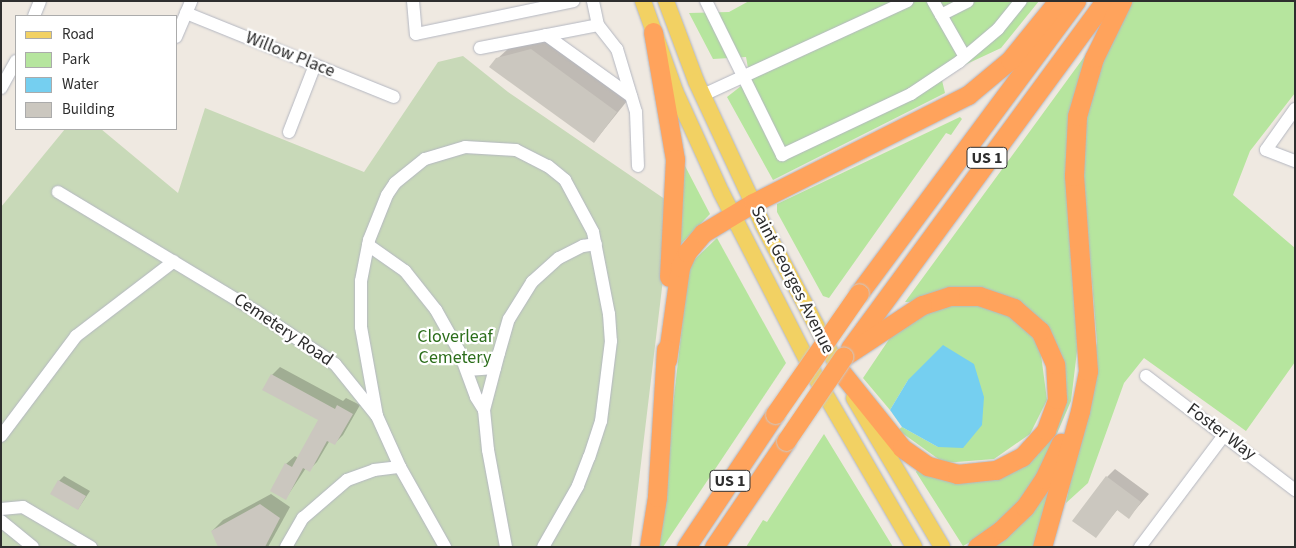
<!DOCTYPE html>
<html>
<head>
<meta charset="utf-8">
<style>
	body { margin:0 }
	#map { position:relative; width:1296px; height:548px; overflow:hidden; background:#efe9e1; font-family:"Source Sans 3",sans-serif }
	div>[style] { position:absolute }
	.green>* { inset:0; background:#b6e59e }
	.cemetery>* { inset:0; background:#c8d9b8 }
	.water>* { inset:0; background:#75cff0 }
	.shadow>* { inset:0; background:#0003 }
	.building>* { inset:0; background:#cbc7bf }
	.roads { filter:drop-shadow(0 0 1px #b4b7c1) drop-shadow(0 0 1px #b4b7c1) }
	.minor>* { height:12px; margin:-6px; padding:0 6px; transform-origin:6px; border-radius:6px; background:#fff }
	.major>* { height:16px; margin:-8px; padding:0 8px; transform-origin:8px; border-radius:8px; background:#f2d163 }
	.highway>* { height:19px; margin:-9.5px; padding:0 9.5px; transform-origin:9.5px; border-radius:9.5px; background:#ffa35c }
	.bridges { filter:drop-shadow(0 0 1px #c9c9c9) drop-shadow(0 0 1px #c9c9c9) }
	.highway-bridge>* { height:19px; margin:-9.5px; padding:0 9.5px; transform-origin:9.5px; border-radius:9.5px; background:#ffa35c }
	span { translate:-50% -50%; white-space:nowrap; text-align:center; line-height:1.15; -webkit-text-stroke:4.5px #fff; paint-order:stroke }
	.shield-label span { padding:1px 4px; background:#fff; border:1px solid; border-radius:4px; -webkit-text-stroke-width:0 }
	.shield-label { font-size:16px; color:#2e2e2e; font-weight:700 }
	.street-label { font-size:18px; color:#2e2e2e }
	.park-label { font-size:18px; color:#2c6e1b }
	.frame { position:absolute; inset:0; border:2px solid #2e2e2e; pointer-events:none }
	.legend { position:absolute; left:15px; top:15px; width:162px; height:115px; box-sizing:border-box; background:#fff; border:1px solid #ababab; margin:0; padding:6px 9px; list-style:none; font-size:15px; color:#2e2e2e }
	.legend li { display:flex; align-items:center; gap:10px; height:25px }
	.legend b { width:25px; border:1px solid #ababab }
</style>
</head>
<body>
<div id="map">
	<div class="green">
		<i style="clip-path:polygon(749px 1px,1039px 1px,1001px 48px,941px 76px,945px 93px,773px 180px,727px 97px,750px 79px,746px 57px,713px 59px,689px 13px,729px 12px)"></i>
		<i style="clip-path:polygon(1133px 1px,1295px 1px,1295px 93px,1250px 151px,1233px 195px,1295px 248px,1295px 362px,1246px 431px,1144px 358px,1124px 383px,1088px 483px,1066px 503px,1097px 342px,1081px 151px,1088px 90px,1115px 27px)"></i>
		<i style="clip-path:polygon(1087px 53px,1072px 103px,1078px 343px,1071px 401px,1042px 468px,1014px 508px,979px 537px,963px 546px,916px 472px,918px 468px,1014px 470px,1064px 380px,1013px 300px,905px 302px)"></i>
		<i style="clip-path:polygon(960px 117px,962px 119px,951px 135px,946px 133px,829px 298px,823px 296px,777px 212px,777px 204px)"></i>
		<i style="clip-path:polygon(685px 166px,710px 214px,679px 246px)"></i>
		<i style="clip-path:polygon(717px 238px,786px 363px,663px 547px,657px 547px,688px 273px,693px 261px)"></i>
		<i style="clip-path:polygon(982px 304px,1021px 322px,1040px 347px,1047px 400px,1030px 434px,994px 459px,944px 463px,898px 430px,902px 427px,938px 447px,908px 380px,890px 410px,863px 378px,896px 329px,942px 305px)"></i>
		<i style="clip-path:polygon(824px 434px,893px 547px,746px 547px,763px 520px,767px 522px)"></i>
		<i style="clip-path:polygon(1056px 472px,1037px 547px,990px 547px)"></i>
	</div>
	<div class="cemetery">
		<i style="clip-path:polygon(463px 56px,508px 92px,672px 204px,631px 547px,1px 547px,1px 207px,65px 129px,101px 129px,178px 193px,205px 108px,364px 172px,438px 62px)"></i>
	</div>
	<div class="water">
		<i style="clip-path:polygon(943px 345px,974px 364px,984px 397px,982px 425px,963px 448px,938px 447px,902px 427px,890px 410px,908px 380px)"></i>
	</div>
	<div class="shadow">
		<i style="clip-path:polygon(543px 39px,627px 101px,594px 142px,497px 59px,509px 48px)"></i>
		<i style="clip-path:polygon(280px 367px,343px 401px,346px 398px,360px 405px,343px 435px,335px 443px,330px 440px,317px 462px,309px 470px,306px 468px,286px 498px,286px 464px,295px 456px,298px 458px,320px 420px,272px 375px)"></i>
		<i style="clip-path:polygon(1115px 469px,1149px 494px,1129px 517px,1118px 509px,1095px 537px,1107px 477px)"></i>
		<i style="clip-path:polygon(64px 476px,90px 491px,78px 509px,59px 481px)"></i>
		<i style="clip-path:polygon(271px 494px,290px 507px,268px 547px,219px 547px,212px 531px,223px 520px)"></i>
	</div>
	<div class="building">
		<i style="clip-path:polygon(531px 49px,617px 112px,594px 143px,489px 67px,496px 58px)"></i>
		<i style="clip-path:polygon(271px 374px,335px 409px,337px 405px,353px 414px,335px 445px,327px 441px,310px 472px,303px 468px,286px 500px,270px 491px,285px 463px,292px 467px,318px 420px,262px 390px)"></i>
		<i style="clip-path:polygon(1106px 476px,1141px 502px,1129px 519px,1117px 510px,1096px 538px,1072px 521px)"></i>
		<i style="clip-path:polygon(58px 480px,86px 496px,78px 510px,50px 494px)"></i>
		<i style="clip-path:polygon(260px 504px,280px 518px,265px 547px,218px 547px,211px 531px)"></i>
	</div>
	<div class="roads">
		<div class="minor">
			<i style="left:413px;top:1px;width:33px;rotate:85deg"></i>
			<i style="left:416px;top:34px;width:161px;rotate:-11.8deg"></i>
			<i style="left:706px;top:1px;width:172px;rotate:63.7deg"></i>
			<i style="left:782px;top:155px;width:143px;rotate:-25.3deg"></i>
			<i style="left:911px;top:94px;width:58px;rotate:-33.7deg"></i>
			<i style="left:959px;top:62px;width:51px;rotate:-40.2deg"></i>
			<i style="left:998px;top:29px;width:36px;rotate:-51deg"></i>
			<i style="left:933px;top:1px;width:64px;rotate:60.3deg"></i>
			<i style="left:186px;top:13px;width:224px;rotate:22deg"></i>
			<i style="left:941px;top:15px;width:30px;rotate:-27deg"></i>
			<i style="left:34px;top:16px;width:16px;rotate:-68deg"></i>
			<i style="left:598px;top:25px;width:31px;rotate:52deg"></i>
			<i style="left:617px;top:49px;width:66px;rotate:73.2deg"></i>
			<i style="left:636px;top:112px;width:54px;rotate:87.9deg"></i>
			<i style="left:546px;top:35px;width:105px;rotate:35.7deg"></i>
			<i style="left:176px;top:37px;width:39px;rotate:-67deg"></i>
			<i style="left:480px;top:48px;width:120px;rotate:-11deg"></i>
			<i style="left:598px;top:25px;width:25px;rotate:-102deg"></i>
			<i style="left:1px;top:88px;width:31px;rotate:-61deg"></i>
			<i style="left:703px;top:95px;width:225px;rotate:-24.7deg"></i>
			<i style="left:1295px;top:109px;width:50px;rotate:125.3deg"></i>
			<i style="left:1266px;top:150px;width:31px;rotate:21deg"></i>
			<i style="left:289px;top:132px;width:72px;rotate:-68.8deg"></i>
			<i style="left:58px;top:192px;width:232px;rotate:31.1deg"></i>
			<i style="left:257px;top:312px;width:94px;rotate:33.7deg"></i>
			<i style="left:335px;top:364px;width:67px;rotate:51.1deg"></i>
			<i style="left:377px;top:416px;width:56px;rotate:65.7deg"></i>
			<i style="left:400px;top:467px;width:92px;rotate:60.6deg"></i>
			<i style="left:368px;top:245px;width:45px;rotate:35.1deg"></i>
			<i style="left:405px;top:271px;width:50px;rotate:51.5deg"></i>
			<i style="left:436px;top:310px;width:47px;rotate:60.7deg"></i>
			<i style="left:459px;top:351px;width:49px;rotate:69.7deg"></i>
			<i style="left:476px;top:397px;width:15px;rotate:58deg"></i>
			<i style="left:467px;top:370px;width:28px;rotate:-4deg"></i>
			<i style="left:1146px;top:376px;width:188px;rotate:37.4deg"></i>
			<i style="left:377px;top:416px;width:90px;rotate:-100.2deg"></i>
			<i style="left:361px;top:327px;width:46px;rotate:-90deg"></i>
			<i style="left:361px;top:281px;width:42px;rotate:-79deg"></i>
			<i style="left:369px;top:240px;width:48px;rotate:-68.2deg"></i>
			<i style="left:387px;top:195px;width:14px;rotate:-56deg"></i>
			<i style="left:395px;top:183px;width:38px;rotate:-39deg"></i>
			<i style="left:425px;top:159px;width:42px;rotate:-16.7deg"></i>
			<i style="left:465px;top:147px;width:51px;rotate:3.4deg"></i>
			<i style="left:516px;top:150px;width:36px;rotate:27deg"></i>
			<i style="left:548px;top:166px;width:22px;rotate:39deg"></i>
			<i style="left:565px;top:180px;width:59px;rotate:61.7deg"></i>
			<i style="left:593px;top:232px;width:84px;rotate:79deg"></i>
			<i style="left:609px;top:314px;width:27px;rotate:86deg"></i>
			<i style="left:611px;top:341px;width:81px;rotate:97.1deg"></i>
			<i style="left:601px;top:421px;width:38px;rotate:108deg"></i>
			<i style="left:589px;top:457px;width:31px;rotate:111deg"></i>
			<i style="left:578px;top:486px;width:70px;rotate:119.8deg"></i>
			<i style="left:1px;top:436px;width:125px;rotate:-53.1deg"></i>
			<i style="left:76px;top:336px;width:123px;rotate:-37.4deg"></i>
			<i style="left:1px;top:509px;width:22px;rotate:-5deg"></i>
			<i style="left:23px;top:507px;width:79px;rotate:30.5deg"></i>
			<i style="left:1px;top:521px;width:41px;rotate:39.1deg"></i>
			<i style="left:286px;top:547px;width:34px;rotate:-60deg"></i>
			<i style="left:303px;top:518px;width:58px;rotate:-40.8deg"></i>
			<i style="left:347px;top:480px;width:29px;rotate:-20deg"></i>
			<i style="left:374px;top:470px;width:26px;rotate:-7deg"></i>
			<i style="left:506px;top:547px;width:99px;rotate:-100.5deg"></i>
			<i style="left:488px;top:450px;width:40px;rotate:-95.7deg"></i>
			<i style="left:484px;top:410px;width:59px;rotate:-75.3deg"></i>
			<i style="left:499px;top:353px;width:35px;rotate:-74deg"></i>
			<i style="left:509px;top:319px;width:44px;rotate:-58.1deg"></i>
			<i style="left:532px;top:282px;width:36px;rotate:-42deg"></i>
			<i style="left:559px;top:258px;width:27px;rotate:-27deg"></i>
			<i style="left:583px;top:246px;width:13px;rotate:-9deg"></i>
			<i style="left:1140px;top:547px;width:140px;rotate:-53.1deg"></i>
		</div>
		<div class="major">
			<i style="left:643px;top:1px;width:96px;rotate:70.4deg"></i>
			<i style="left:675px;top:91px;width:111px;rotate:65.5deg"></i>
			<i style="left:721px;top:192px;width:219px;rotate:62.9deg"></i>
			<i style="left:821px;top:387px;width:185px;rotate:59.8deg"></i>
			<i style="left:666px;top:1px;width:85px;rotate:69.4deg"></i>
			<i style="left:696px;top:81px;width:159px;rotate:65deg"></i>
			<i style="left:763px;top:225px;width:171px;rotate:62.1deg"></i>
			<i style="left:854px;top:398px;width:173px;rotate:59.4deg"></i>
		</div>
		<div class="highway">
			<i style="left:653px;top:32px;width:129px;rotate:80.2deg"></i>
			<i style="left:675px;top:159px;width:118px;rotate:92.9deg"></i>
			<i style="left:859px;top:293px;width:364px;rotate:-53.4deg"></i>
			<i style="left:850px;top:348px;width:431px;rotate:-53.7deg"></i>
			<i style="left:667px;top:360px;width:94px;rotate:-82deg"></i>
			<i style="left:680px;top:267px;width:17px;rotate:-65deg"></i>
			<i style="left:687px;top:252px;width:25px;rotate:-50deg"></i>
			<i style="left:703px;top:233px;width:58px;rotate:-31deg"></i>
			<i style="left:753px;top:203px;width:241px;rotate:-26.7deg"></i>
			<i style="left:968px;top:95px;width:55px;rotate:-39.8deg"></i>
			<i style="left:1010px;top:60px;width:76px;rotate:-50.9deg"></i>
			<i style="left:841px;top:372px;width:97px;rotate:51.2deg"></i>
			<i style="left:902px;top:448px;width:32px;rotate:35deg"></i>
			<i style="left:928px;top:466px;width:30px;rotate:15deg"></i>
			<i style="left:957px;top:474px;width:39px;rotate:-6deg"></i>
			<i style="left:996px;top:470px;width:29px;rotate:-27deg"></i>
			<i style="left:1022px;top:457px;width:36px;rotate:-48deg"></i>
			<i style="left:1046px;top:430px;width:33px;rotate:-70deg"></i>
			<i style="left:1057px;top:399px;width:35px;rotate:-93deg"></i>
			<i style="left:1055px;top:364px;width:36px;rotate:-114deg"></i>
			<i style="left:1040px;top:331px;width:35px;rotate:-139deg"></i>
			<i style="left:1014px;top:308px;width:37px;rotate:-161deg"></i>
			<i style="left:979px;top:296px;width:29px;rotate:180deg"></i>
			<i style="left:950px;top:296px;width:29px;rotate:162deg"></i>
			<i style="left:922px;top:305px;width:95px;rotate:146.6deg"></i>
			<i style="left:649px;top:547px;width:51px;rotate:-80.9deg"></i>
			<i style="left:657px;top:497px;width:148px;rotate:-86.5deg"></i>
			<i style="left:686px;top:547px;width:160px;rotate:-56.2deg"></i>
			<i style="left:714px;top:547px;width:128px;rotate:-55.8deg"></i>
			<i style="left:977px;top:547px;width:29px;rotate:-35deg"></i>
			<i style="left:1001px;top:530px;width:33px;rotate:-44deg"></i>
			<i style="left:1025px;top:507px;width:34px;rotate:-56deg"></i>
			<i style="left:1044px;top:479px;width:40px;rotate:-65deg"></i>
			<i style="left:1042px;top:547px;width:141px;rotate:-74.4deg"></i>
			<i style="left:1080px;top:411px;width:41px;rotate:-78.7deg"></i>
			<i style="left:1088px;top:371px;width:196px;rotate:-94.1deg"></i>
			<i style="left:1074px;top:176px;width:60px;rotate:-87.1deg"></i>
			<i style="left:1077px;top:116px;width:60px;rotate:-73.7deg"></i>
			<i style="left:1094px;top:58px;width:64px;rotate:-63.8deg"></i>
		</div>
	</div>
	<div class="bridges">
		<div class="highway-bridge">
			<i style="left:775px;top:414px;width:147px;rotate:-55.2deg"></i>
			<i style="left:786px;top:441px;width:102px;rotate:-55.8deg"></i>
		</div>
	</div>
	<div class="shield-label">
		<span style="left:987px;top:158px">US 1</span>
		<span style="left:730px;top:481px">US 1</span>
	</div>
	<div class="street-label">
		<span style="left:290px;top:55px;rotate:22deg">Willow Place</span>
		<span style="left:792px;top:280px;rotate:63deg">Saint Georges Avenue</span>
		<span style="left:283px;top:330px;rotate:34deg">Cemetery Road</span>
		<span style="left:1221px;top:432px;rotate:37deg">Foster Way</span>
	</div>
	<div class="park-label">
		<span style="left:455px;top:348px">Cloverleaf<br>Cemetery</span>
	</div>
	<div class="frame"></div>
	<ul class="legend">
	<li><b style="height:6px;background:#f2d163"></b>Road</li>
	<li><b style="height:14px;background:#b6e59e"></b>Park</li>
	<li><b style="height:14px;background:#75cff0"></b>Water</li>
	<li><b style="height:14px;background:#cbc7bf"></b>Building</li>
	</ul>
</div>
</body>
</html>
